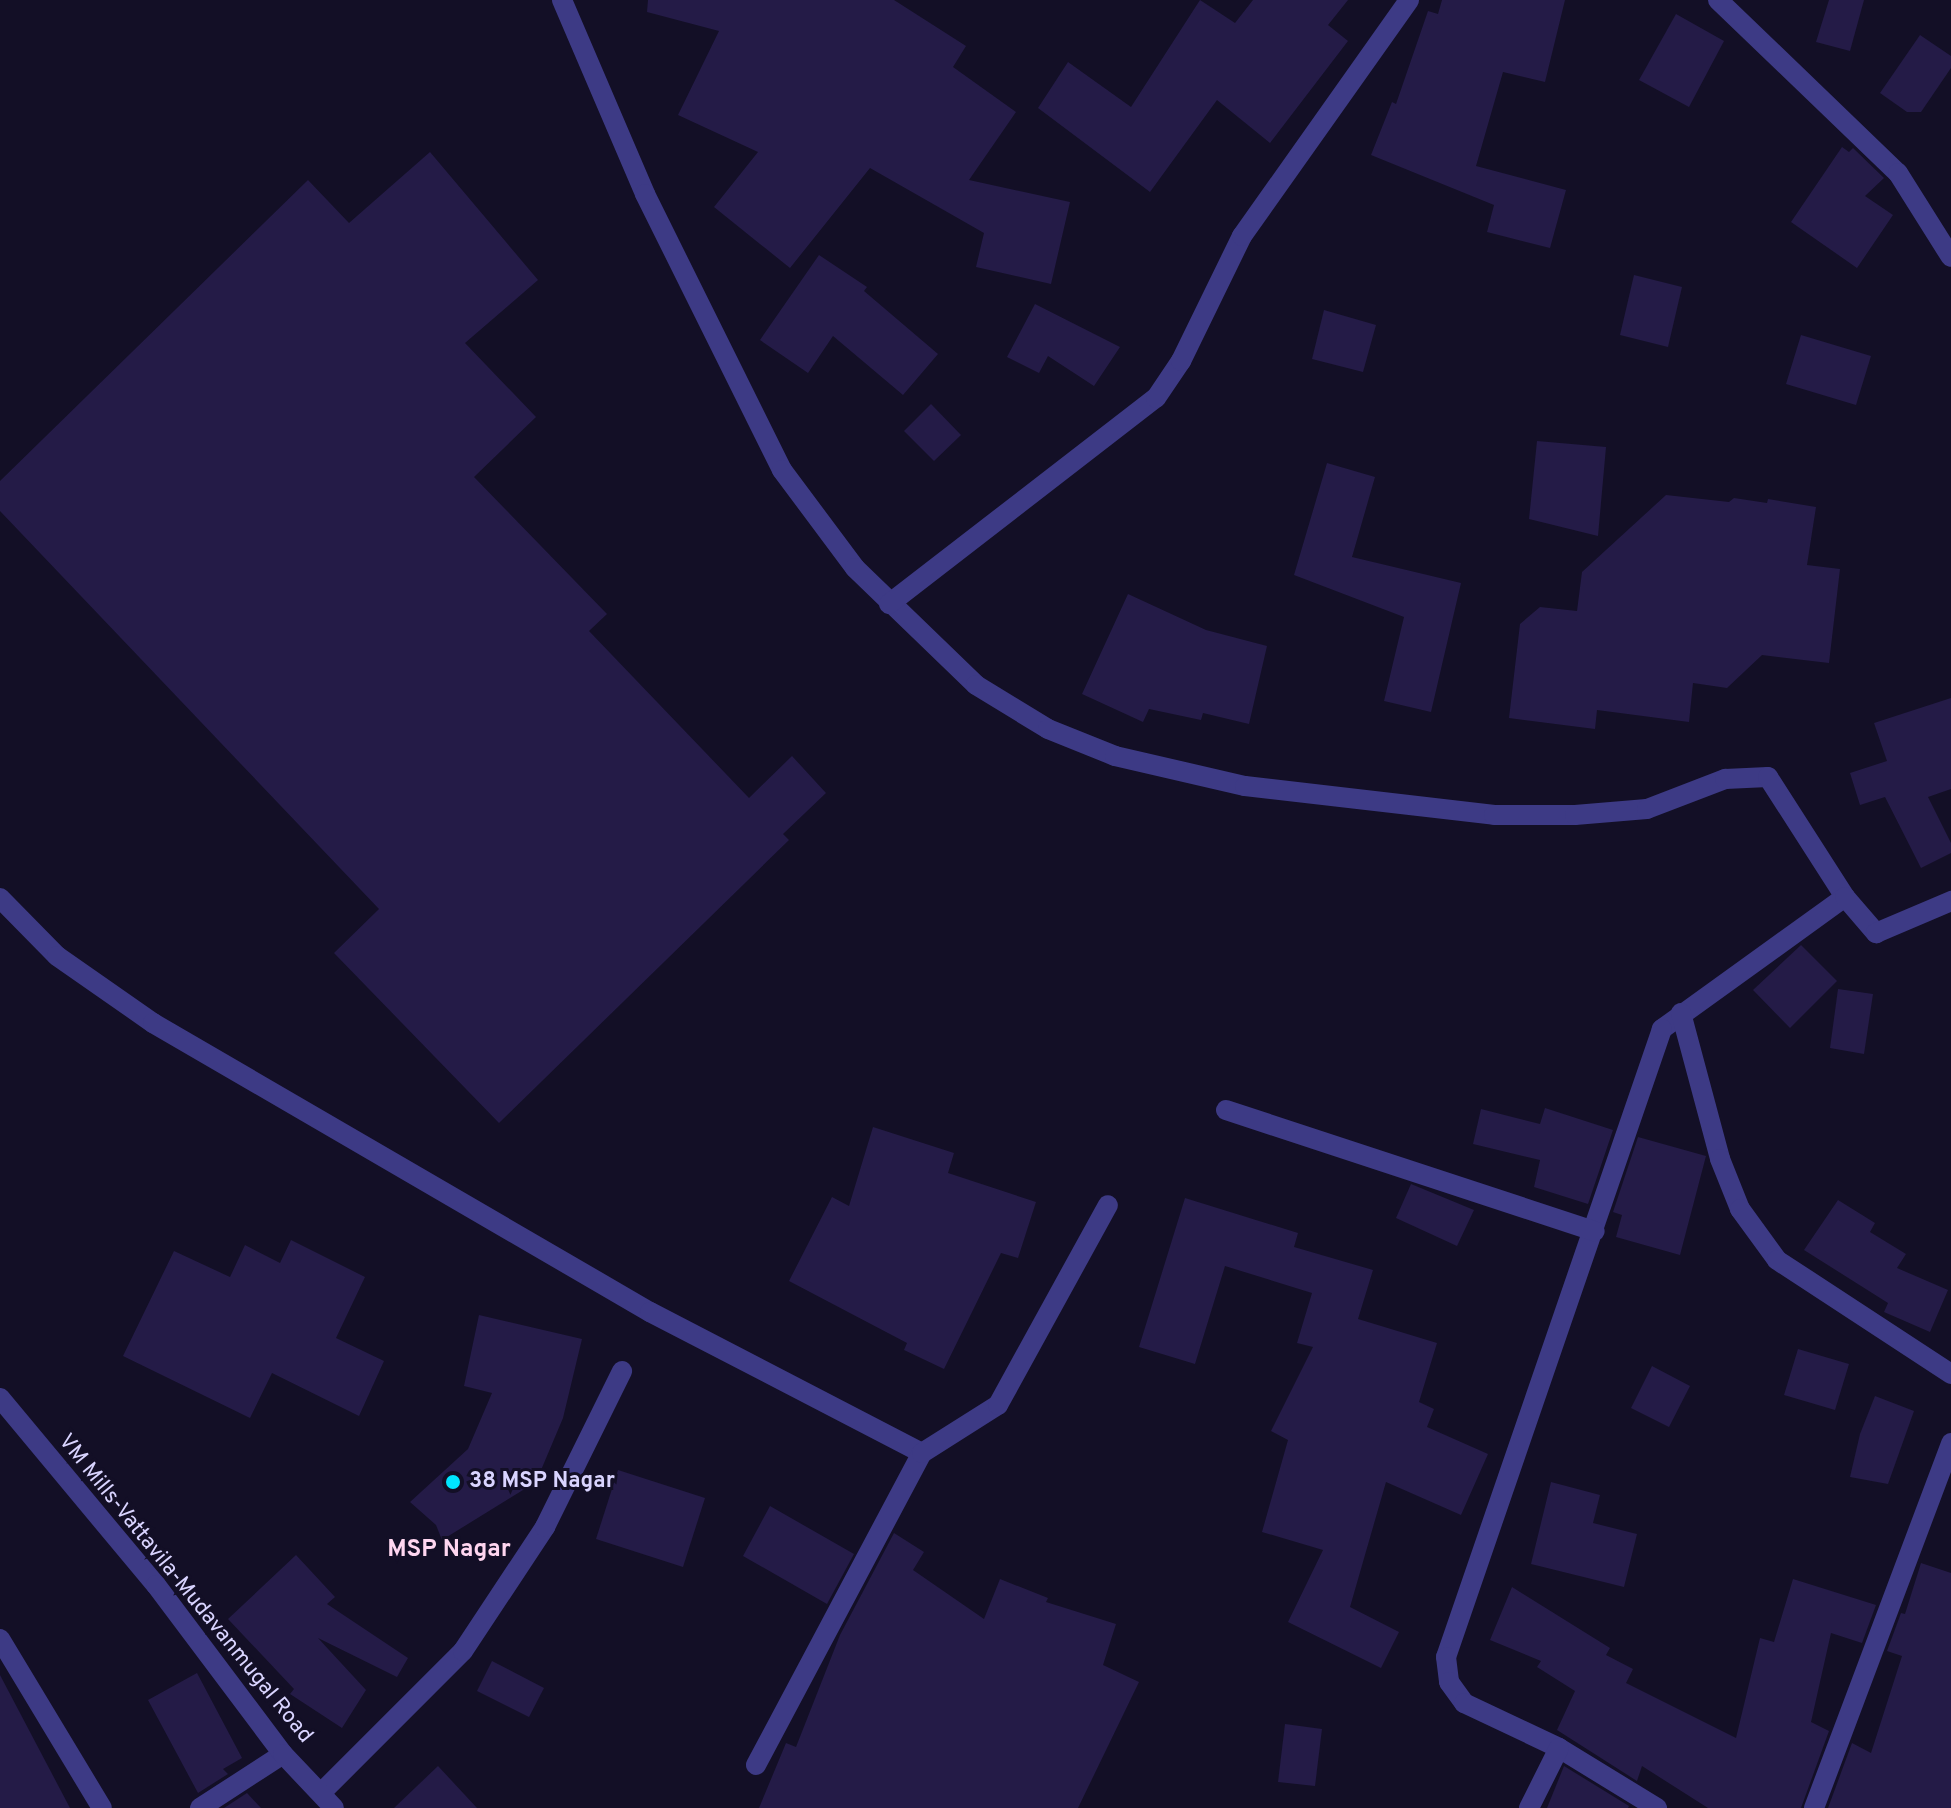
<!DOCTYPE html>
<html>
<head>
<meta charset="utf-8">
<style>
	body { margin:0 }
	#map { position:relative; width:1951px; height:1808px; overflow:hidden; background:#130f26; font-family:Overpass,sans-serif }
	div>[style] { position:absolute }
	.building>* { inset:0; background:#241b47 }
	.minor>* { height:20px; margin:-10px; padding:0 10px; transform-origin:10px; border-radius:10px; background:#3d3a85 }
	.tertiary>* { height:20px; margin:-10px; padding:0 10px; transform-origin:10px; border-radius:10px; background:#3d3a85 }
	.dots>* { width:22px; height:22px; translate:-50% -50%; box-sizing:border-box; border:4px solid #130f26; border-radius:50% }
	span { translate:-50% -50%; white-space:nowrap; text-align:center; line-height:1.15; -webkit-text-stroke:6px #130f26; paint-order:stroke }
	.poi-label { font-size:22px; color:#d9d4ff; font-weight:700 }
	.left { translate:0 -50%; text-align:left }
	.street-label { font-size:22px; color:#d9d4ff }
	.neighbourhood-label { font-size:24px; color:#ffd6f0; font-weight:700 }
</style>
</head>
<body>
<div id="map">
	<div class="building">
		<i style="clip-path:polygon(648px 0,894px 0,966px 46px,953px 67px,1016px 112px,969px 180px,1070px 202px,1051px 284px,976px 267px,984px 233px,870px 168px,790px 268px,714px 207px,758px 152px,678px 115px,719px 31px,647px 12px)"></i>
		<i style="clip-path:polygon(1200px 0,1235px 23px,1253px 0,1348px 0,1328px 25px,1348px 41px,1270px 143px,1217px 100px,1150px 192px,1038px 108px,1068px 62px,1131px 107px)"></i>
		<i style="clip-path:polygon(1442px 0,1565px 0,1545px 82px,1503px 72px,1476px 166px,1566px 190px,1550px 248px,1487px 232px,1494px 205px,1371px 155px,1392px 102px,1396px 104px,1428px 11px,1438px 14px)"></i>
		<i style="clip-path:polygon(1829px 0,1864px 0,1850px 51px,1816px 42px)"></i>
		<i style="clip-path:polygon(1676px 14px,1724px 41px,1689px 107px,1639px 80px)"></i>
		<i style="clip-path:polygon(1920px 35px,1951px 56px,1951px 68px,1921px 112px,1907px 112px,1880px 93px)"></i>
		<i style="clip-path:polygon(1842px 147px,1849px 152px,1853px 148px,1884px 178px,1865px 196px,1893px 215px,1857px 268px,1791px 222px)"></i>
		<i style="clip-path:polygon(430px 152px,538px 280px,465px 343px,536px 417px,474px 477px,607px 614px,589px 631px,749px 798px,792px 756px,826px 793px,783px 834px,789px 840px,499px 1123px,334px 953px,379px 909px,0 511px,0 481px,308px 180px,349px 223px)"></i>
		<i style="clip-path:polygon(819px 255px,867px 287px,864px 291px,938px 354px,903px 395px,833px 336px,808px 373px,760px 340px)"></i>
		<i style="clip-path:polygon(1634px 275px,1682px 287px,1668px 347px,1620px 335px)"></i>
		<i style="clip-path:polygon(1035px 304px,1120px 347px,1094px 386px,1048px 356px,1039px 373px,1007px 357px)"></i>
		<i style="clip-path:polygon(1324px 310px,1376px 325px,1363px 372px,1312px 359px)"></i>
		<i style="clip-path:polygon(1801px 335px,1871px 356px,1856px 405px,1786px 384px)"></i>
		<i style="clip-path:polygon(931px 404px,961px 435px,934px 461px,904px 431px)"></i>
		<i style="clip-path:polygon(1537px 441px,1606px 447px,1598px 536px,1529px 519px)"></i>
		<i style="clip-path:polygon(1327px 463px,1375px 477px,1352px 557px,1461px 583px,1431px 712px,1384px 701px,1404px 617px,1294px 575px)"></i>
		<i style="clip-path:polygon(1666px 495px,1729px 502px,1734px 498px,1767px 503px,1768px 499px,1816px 507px,1807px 565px,1840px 569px,1829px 663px,1762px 655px,1727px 688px,1693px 683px,1689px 722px,1597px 710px,1595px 729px,1509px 718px,1520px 624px,1540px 607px,1577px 611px,1582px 572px)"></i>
		<i style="clip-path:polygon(1128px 594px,1206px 630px,1267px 646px,1249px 724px,1203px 713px,1201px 720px,1149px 709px,1143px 722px,1082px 694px)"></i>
		<i style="clip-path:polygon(1951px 698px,1951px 789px,1928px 797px,1951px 843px,1951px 853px,1921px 868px,1885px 797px,1860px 805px,1850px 773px,1887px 761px,1874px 723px)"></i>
		<i style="clip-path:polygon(1801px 945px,1837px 981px,1790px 1028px,1753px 990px)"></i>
		<i style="clip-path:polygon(1838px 989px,1873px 994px,1864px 1054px,1830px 1048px)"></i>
		<i style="clip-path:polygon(1545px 1108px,1613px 1130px,1588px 1204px,1534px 1187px,1540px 1160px,1473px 1144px,1481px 1109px,1540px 1124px)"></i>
		<i style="clip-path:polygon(873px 1127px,954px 1153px,948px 1173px,1036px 1202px,1018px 1258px,1001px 1253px,944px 1369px,904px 1350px,907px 1343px,789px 1281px,832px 1197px,849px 1206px)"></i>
		<i style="clip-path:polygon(1638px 1137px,1706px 1156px,1680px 1255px,1616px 1237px,1622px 1215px,1613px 1212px)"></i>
		<i style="clip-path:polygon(1411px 1184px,1474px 1210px,1457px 1246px,1396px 1218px)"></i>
		<i style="clip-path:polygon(1185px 1198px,1298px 1233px,1294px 1247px,1373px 1270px,1358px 1319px,1437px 1343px,1419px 1402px,1434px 1409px,1427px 1427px,1488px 1454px,1461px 1515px,1386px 1482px,1350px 1607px,1399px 1632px,1381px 1668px,1288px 1622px,1323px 1550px,1262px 1532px,1288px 1440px,1271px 1431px,1313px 1347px,1297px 1343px,1312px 1293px,1225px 1266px,1195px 1364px,1139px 1347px)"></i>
		<i style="clip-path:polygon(1838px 1200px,1875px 1223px,1870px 1232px,1906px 1254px,1897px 1268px,1948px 1290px,1930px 1332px,1884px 1312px,1888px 1303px,1804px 1250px)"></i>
		<i style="clip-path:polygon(291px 1240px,365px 1277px,336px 1338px,384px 1361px,359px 1416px,272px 1373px,250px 1418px,123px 1356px,174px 1251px,230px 1277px,245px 1245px,280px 1263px)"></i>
		<i style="clip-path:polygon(479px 1315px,582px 1339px,563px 1418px,536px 1482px,442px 1540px,436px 1525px,410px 1502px,468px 1449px,492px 1393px,464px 1386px)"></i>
		<i style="clip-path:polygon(1798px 1349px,1849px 1364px,1835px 1410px,1784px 1395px)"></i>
		<i style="clip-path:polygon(1652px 1366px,1690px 1386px,1669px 1427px,1631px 1408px)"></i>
		<i style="clip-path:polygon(1875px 1396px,1914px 1411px,1888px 1484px,1850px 1477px,1860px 1434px)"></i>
		<i style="clip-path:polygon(618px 1470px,705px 1498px,683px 1567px,596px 1539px)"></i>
		<i style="clip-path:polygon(1551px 1482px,1600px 1495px,1593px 1523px,1637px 1534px,1624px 1587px,1531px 1564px)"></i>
		<i style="clip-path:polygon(770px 1506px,854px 1554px,827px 1604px,743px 1556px)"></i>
		<i style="clip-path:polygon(894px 1533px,924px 1552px,913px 1570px,984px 1619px,1000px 1579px,1048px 1598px,1046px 1602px,1116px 1624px,1103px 1665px,1139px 1682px,1078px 1808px,759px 1808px,786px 1743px,796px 1747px,840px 1635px)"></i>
		<i style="clip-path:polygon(296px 1555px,335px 1597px,327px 1604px,408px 1658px,397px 1677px,318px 1638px,366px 1690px,342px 1728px,290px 1694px,294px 1689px,228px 1619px)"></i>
		<i style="clip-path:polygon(1921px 1563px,1951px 1573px,1951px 1808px,1828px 1808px,1852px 1743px,1871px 1753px,1902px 1656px,1887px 1651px,1901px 1613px,1905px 1614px)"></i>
		<i style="clip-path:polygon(1793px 1579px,1876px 1605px,1862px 1643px,1831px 1633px,1811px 1722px,1829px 1731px,1801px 1808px,1708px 1808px,1642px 1766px,1637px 1781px,1557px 1730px,1575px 1691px,1537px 1667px,1541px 1661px,1490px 1640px,1512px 1587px,1610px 1648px,1606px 1655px,1633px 1669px,1626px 1683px,1736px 1738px,1760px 1638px,1774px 1642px)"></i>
		<i style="clip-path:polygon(492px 1661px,544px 1688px,529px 1717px,477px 1691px)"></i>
		<i style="clip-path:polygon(197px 1673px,242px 1758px,223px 1769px,228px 1774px,198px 1793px,148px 1700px)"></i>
		<i style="clip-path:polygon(0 1675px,70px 1808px,0 1808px)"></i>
		<i style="clip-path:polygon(1285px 1724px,1322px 1729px,1315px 1786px,1278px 1782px)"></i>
		<i style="clip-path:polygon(438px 1766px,477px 1808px,394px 1808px)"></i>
		<i style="clip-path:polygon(1564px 1766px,1629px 1806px,1628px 1808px,1547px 1808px)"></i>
		<i style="clip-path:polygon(247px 1793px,261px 1808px,224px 1808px)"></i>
	</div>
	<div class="minor">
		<i style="left:562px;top:0;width:211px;rotate:66.8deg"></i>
		<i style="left:645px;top:194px;width:308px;rotate:63.6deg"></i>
		<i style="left:782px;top:470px;width:122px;rotate:53.3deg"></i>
		<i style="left:855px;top:568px;width:168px;rotate:44deg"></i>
		<i style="left:976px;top:685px;width:84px;rotate:31.4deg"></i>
		<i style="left:1048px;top:729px;width:72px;rotate:21.9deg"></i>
		<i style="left:1115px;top:756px;width:133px;rotate:13deg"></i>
		<i style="left:1245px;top:786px;width:251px;rotate:6.6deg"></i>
		<i style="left:1494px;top:815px;width:81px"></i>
		<i style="left:1575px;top:815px;width:72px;rotate:-4.8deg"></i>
		<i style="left:1647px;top:809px;width:84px;rotate:-21deg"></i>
		<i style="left:1725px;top:779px;width:43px;rotate:-2.7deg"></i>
		<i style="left:1768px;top:777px;width:143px;rotate:57.3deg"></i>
		<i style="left:1845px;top:897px;width:226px;rotate:144.2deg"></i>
		<i style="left:1662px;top:1029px;width:664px;rotate:108.98deg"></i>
		<i style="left:1446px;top:1657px;width:25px;rotate:83deg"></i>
		<i style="left:1449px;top:1682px;width:26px;rotate:54deg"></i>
		<i style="left:1464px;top:1703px;width:105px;rotate:25.3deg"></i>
		<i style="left:1559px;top:1748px;width:115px;rotate:31.5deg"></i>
		<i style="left:1718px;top:0;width:250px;rotate:43.9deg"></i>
		<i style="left:1898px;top:173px;width:99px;rotate:57.8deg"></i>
		<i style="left:889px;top:604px;width:337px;rotate:-37.7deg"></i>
		<i style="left:1156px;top:398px;width:45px;rotate:-56deg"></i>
		<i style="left:1181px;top:361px;width:139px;rotate:-64deg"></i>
		<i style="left:1242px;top:236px;width:289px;rotate:-54.7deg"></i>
		<i style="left:1845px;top:897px;width:48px;rotate:49.3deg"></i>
		<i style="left:1876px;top:933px;width:82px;rotate:-23.1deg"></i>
		<i style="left:0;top:898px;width:81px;rotate:45.5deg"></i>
		<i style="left:57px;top:956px;width:117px;rotate:34.9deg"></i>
		<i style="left:153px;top:1023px;width:575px;rotate:30.18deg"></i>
		<i style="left:650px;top:1312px;width:306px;rotate:27.4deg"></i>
		<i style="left:1681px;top:1013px;width:151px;rotate:75deg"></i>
		<i style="left:1720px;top:1159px;width:54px;rotate:68.2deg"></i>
		<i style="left:1740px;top:1209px;width:63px;rotate:54deg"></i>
		<i style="left:1777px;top:1260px;width:208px;rotate:33.2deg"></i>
		<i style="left:1226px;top:1110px;width:388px;rotate:18.2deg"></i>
		<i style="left:0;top:1639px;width:197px;rotate:58.9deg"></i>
		<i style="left:756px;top:1765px;width:353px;rotate:-62deg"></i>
		<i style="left:922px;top:1453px;width:90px;rotate:-32.3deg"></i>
		<i style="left:998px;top:1405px;width:228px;rotate:-61.2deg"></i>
		<i style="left:322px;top:1792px;width:199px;rotate:-45deg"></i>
		<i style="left:463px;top:1651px;width:149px;rotate:-56.5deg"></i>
		<i style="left:545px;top:1527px;width:174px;rotate:-63.7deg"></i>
		<i style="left:200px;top:1808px;width:99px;rotate:-33deg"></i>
		<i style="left:1529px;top:1808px;width:67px;rotate:-63.4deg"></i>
		<i style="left:1814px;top:1808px;width:390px;rotate:-69.4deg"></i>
	</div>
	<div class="tertiary">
		<i style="left:0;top:1398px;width:244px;rotate:50.2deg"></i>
		<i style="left:156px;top:1585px;width:211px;rotate:53.1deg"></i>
		<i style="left:283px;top:1754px;width:74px;rotate:46.6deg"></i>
	</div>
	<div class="dots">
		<i style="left:453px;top:1482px;background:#00e5ff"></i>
	</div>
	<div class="poi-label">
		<span class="left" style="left:469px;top:1482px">38 MSP Nagar</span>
	</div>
	<div class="street-label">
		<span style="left:185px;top:1589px;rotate:51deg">VM Mills-Vattavila-Mudavanmugal Road</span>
	</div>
	<div class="neighbourhood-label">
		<span style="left:449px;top:1551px">MSP Nagar</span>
	</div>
</div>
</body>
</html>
